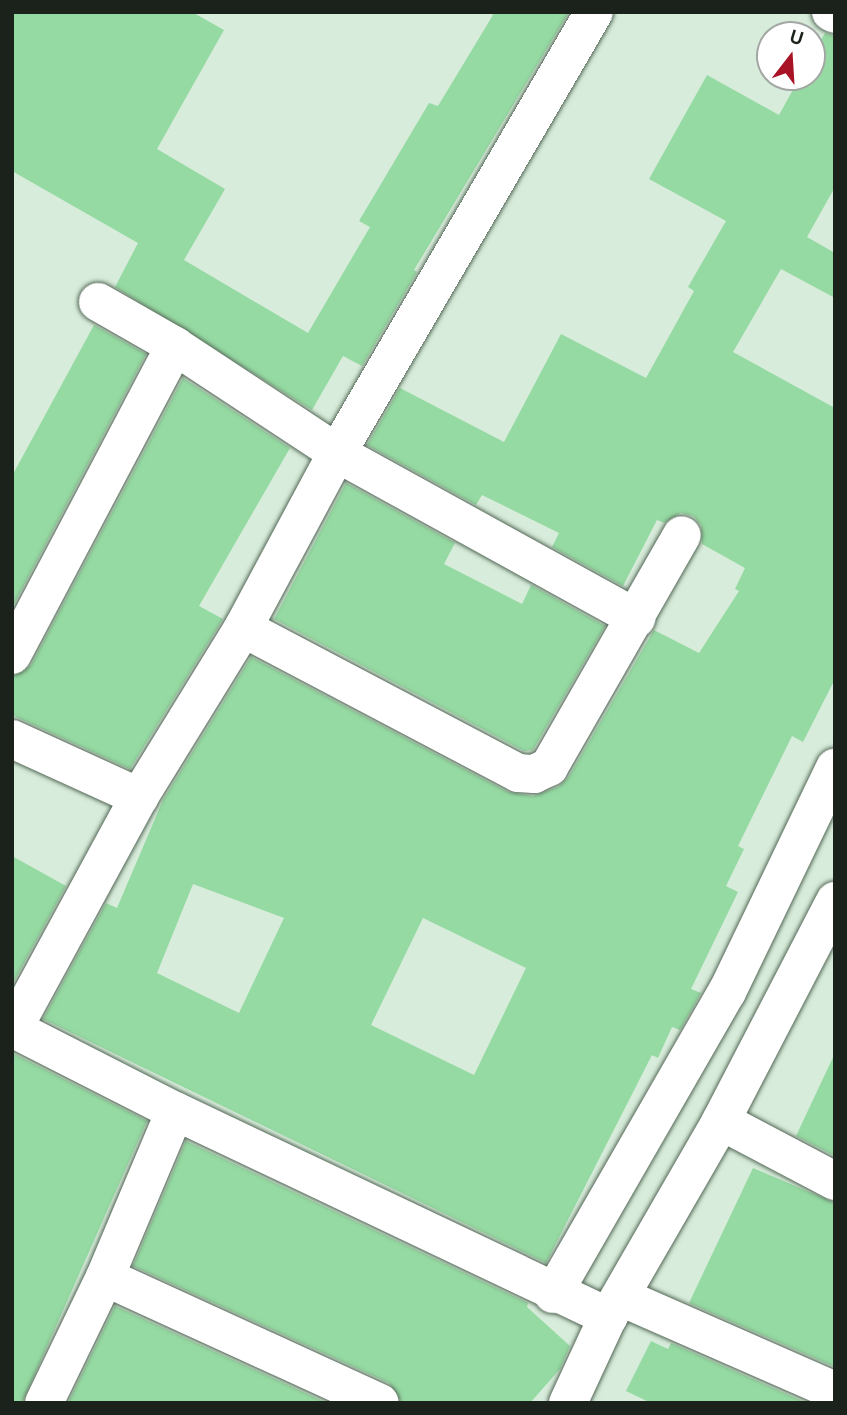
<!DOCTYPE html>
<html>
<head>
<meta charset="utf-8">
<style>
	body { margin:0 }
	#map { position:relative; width:847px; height:1415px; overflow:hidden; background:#d7ecda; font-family:"DM Sans",sans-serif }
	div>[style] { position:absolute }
	.building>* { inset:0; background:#96daa3 }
	.roads { filter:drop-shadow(0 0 2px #546757) drop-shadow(0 0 2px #546757) }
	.minor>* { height:38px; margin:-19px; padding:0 19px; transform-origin:19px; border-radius:19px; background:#fff }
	span { translate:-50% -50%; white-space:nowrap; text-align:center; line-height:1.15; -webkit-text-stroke:7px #fff; paint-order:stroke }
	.frame { position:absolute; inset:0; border:14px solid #1a221b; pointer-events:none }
	.north { position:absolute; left:756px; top:21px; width:70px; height:70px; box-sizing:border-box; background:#fff; border:2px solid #a3a7a4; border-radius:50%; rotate:17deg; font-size:19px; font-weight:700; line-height:28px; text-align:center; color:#1a221b }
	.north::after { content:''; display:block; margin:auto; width:24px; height:32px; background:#a91326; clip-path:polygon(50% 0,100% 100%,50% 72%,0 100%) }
</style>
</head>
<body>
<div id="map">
	<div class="building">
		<i style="clip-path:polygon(12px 12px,192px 12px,224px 30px,157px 149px,225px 189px,184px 260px,308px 333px,370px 227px,359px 221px,429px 103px,438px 106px,493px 15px,488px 12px,569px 12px,414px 270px,417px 272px,362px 366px,343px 356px,312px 410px,115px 287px,138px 243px,12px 171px)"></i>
		<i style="clip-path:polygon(evenodd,825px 33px,835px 36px,835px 187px,807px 237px,835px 253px,835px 298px,781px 269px,733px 352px,835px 408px,835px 679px,803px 742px,792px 736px,738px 846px,744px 849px,726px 886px,738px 892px,691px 989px,701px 993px,680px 1030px,672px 1027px,658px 1058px,652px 1055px,546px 1263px,43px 1019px,106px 903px,117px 908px,163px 800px,251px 657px,508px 792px,533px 796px,558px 787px,568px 778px,654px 630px,699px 653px,739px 591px,735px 589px,745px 568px,702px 544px,701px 525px,693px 516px,681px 513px,664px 523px,657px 520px,623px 586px,552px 547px,559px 533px,482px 495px,476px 505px,367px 445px,400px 388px,504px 442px,561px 334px,646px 378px,694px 291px,688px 287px,726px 221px,649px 179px,707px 75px,779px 115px,800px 77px,812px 77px,812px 56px,825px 33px,193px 884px,284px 918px,239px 1013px,157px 973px,193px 884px,825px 33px,423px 918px,526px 968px,474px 1075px,371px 1025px,423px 918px)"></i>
		<i style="clip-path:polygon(94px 325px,146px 354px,12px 608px,12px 476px)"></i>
		<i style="clip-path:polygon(183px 378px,290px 448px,199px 606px,223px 619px,130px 769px,12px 715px,12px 677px,31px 665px)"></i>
		<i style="clip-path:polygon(346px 483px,455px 543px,444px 564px,522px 604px,531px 585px,605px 626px,533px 750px,524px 751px,274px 619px)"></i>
		<i style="clip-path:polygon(12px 856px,66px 886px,12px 985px)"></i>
		<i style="clip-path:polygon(12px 1053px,147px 1121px,22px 1403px,12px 1403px)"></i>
		<i style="clip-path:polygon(835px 1053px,835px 1156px,796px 1136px)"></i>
		<i style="clip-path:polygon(186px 1141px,528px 1303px,527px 1307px,570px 1346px,560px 1369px,530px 1403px,402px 1403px,389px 1383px,133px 1266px)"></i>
		<i style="clip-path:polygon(753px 1168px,835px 1203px,835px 1367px,689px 1303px)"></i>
		<i style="clip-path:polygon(115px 1306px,327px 1403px,68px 1403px)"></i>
		<i style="clip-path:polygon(651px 1341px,668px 1349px,671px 1343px,807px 1403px,651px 1403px,626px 1391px)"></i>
	</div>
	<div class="roads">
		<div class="minor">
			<i style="left:831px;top:12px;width:4px;rotate:27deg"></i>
			<i style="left:98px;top:302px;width:89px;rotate:29.7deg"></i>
			<i style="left:175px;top:346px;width:194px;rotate:33.4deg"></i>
			<i style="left:337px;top:453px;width:342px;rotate:28.9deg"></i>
			<i style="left:243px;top:628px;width:311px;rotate:27.8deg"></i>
			<i style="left:518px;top:773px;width:16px;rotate:4deg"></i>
			<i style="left:534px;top:774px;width:17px;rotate:-25deg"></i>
			<i style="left:549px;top:767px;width:267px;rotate:-60.2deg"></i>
			<i style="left:12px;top:655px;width:349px;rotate:-62.2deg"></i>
			<i style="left:12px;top:739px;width:140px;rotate:24.5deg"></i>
			<i style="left:12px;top:1028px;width:183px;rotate:27deg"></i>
			<i style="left:175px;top:1111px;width:480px;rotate:25.4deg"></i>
			<i style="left:12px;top:1031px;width:266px;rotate:-61.5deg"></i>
			<i style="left:139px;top:797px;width:198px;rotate:-58.4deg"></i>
			<i style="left:243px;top:628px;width:199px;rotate:-61.8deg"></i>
			<i style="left:337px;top:453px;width:510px;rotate:-59.77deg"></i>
			<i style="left:721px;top:1121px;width:129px;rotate:27.8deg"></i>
			<i style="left:105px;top:1277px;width:302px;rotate:24.6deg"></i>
			<i style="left:553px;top:1294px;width:349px;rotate:-60.1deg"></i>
			<i style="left:727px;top:992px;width:249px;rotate:-64.3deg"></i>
			<i style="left:621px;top:1297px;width:234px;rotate:23.7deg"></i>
			<i style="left:44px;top:1403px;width:140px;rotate:-64.2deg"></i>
			<i style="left:105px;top:1277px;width:180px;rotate:-67.1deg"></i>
			<i style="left:568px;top:1403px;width:95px;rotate:-65.1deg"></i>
			<i style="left:608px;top:1317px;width:226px;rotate:-60deg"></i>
			<i style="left:721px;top:1121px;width:248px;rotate:-62.6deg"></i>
		</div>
	</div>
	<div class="frame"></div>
	<div class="north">U</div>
</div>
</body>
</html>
